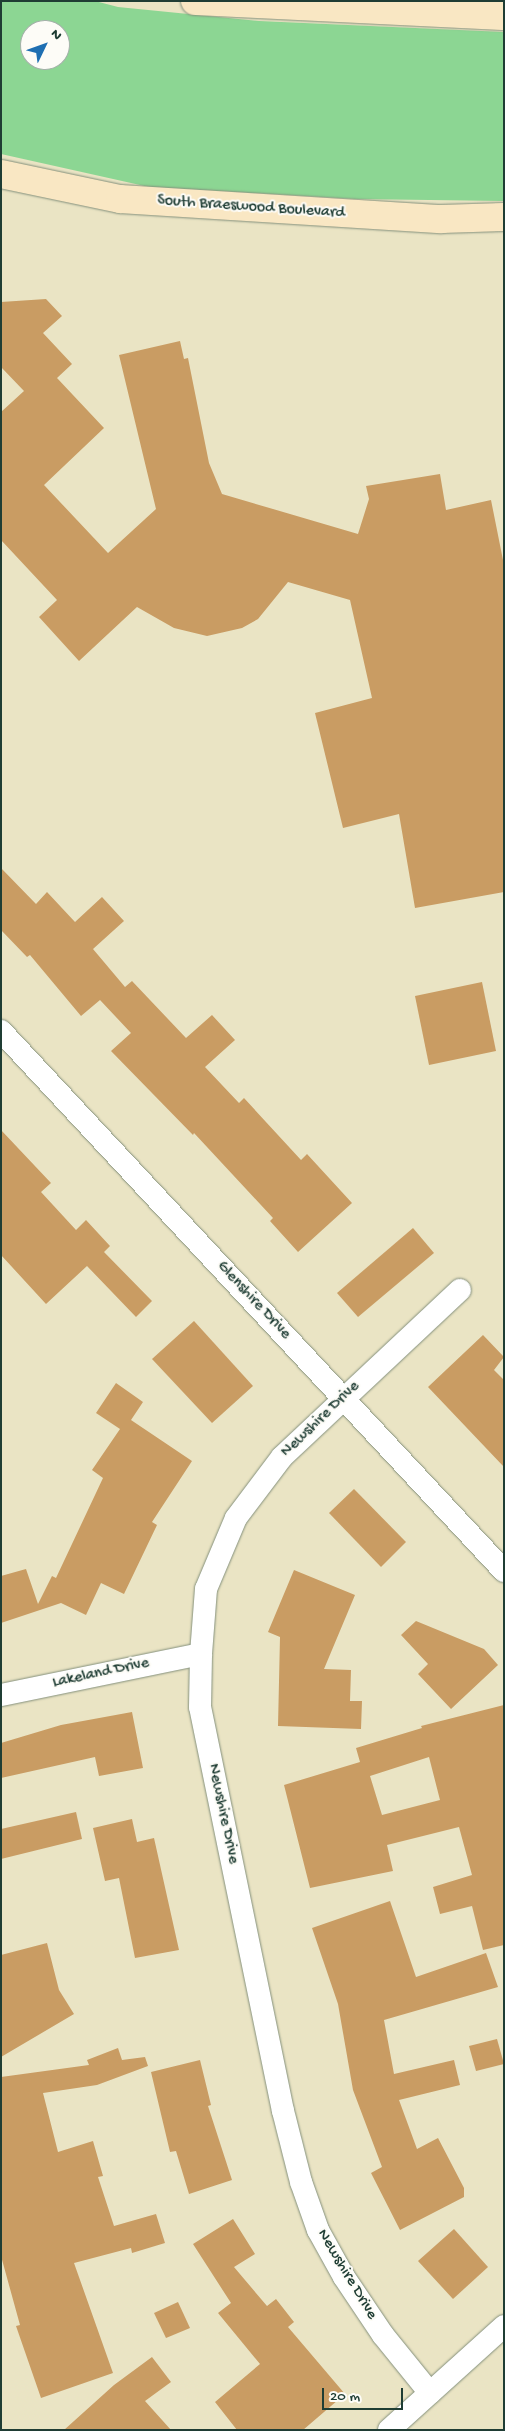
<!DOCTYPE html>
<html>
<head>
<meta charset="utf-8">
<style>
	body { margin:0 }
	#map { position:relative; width:505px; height:2431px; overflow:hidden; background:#eae4c4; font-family:"Gochi Hand",sans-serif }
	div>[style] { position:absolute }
	.green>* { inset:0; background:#8cd693 }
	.building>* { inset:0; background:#c99c63 }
	.roads { filter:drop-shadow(0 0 1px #84907c) drop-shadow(0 0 1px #84907c) }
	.minor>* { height:22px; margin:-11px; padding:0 11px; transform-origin:11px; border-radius:11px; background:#fff }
	.secondary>* { height:28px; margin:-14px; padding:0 14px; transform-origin:14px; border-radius:14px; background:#f9e7c3 }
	span { translate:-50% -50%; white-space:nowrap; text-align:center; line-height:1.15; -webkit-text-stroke:4px #fdfcf7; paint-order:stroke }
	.street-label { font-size:16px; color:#1f3d34 }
	.frame { position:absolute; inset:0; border:2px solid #1f3d34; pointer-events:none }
	.north { position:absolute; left:20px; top:20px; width:50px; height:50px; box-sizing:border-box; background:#fdfcf7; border:1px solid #a4b0a9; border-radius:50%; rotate:48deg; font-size:14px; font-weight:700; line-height:20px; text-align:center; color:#1f3d34 }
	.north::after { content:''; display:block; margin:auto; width:18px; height:22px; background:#1f6fb2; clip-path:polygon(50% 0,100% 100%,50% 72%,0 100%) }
	.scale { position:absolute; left:322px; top:2388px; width:81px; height:22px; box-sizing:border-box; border:2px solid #1f3d34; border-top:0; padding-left:6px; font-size:15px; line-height:18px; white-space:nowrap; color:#1f3d34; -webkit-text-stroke:4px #fdfcf7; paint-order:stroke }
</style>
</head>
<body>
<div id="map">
	<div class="green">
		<i style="clip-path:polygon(evenodd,1px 1px,95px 1px,118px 7px,259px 21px,504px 32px,504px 201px,355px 199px,149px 187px,1px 154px,1px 1px,30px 30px,60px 30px,60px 60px,30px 60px,30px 30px)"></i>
	</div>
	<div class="building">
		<i style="clip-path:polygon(46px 299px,62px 316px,43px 333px,72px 364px,57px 378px,104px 428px,44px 485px,108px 553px,156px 509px,119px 355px,180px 341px,184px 359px,188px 358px,209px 463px,222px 494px,358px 534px,369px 499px,366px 486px,440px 474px,446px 510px,491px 500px,504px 565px,504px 892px,415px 908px,399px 814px,343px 828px,315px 713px,372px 698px,350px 600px,288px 582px,258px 619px,242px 628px,207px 636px,174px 628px,137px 607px,79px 661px,39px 617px,57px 600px,1px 540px,1px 412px,24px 391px,1px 367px,1px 302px)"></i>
		<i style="clip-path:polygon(1px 868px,36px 904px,47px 892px,75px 922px,102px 897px,124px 921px,93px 949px,125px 987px,132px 981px,186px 1038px,212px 1015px,235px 1040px,205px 1067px,239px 1103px,244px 1098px,301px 1160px,307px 1154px,352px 1203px,298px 1252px,270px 1221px,273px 1218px,194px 1133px,193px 1135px,111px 1051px,131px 1033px,100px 1000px,81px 1016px,30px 955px,27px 957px,1px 930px)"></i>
		<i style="clip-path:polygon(482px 982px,496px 1051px,429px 1065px,415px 996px)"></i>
		<i style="clip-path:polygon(1px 1130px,51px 1183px,41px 1192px,76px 1230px,86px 1220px,110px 1246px,104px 1252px,152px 1301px,136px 1317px,87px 1266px,46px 1304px,1px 1255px)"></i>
		<i style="clip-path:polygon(413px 1228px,434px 1253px,358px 1317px,337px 1293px)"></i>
		<i style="clip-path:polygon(194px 1321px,253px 1386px,212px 1423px,152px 1359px)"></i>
		<i style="clip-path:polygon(483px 1335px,504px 1357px,494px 1370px,504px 1380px,504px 1467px,428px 1387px)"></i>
		<i style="clip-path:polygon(116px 1383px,143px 1402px,131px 1420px,192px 1461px,152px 1522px,157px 1525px,124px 1594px,101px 1583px,86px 1615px,61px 1603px,1px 1623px,1px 1576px,26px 1569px,38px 1604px,52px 1576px,56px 1578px,103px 1478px,92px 1470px,120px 1429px,96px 1413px)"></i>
		<i style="clip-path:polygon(354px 1489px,406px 1542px,381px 1567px,329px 1513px)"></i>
		<i style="clip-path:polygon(294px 1570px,355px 1595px,324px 1669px,351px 1670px,350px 1701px,362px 1701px,361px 1729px,278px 1726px,280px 1637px,268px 1632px)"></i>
		<i style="clip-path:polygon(416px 1621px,484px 1649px,498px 1665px,451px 1709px,418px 1674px,428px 1664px,401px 1635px)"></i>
		<i style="clip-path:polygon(evenodd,504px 1705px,504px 1945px,483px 1950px,472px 1906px,440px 1914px,433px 1887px,472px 1875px,459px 1827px,387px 1845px,393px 1871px,310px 1888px,284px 1785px,360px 1762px,356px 1748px,422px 1728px,421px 1726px,504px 1705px,429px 1757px,440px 1800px,382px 1815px,370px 1776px,429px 1757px)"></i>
		<i style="clip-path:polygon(132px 1712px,143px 1768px,99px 1776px,95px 1757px,1px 1778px,1px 1743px,61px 1725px)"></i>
		<i style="clip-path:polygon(76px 1812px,82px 1839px,1px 1859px,1px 1829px)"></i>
		<i style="clip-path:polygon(132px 1819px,137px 1842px,154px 1838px,179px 1950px,135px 1958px,119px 1878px,105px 1881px,93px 1828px)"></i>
		<i style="clip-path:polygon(390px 1901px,416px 1977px,486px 1953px,498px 1987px,384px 2020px,394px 2074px,454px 2060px,460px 2085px,399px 2100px,417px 2149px,438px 2138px,464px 2188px,464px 2197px,400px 2230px,371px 2173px,382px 2167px,353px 2090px,338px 2004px,312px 1928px)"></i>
		<i style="clip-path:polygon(47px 1943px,59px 1990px,74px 2014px,1px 2057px,1px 1955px)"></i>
		<i style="clip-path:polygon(497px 2039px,504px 2064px,476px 2071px,469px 2046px)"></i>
		<i style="clip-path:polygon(118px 2048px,122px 2060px,145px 2057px,148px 2066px,97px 2085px,43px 2093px,58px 2152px,93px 2141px,103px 2176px,98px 2177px,114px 2226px,156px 2214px,165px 2243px,132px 2253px,131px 2248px,74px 2263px,113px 2373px,41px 2398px,16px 2326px,20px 2325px,1px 2256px,1px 2077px,89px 2065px,87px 2060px)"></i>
		<i style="clip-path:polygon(200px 2060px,211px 2105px,208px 2106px,232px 2180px,189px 2194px,176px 2151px,170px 2152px,151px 2072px)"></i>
		<i style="clip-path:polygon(233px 2219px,255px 2254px,234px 2267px,267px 2306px,276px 2299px,294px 2322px,288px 2327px,345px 2394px,303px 2430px,237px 2430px,215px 2402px,260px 2364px,218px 2313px,231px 2303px,193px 2244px)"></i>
		<i style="clip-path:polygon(454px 2229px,488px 2267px,453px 2299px,418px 2261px)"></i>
		<i style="clip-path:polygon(178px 2302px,190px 2328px,166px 2338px,154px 2313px)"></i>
		<i style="clip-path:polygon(152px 2357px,171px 2382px,145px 2401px,171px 2430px,64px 2430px,114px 2385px)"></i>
	</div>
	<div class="roads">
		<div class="minor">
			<i style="left:1px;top:1031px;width:738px;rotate:47.03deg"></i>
			<i style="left:1px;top:1695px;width:204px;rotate:-11.6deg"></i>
			<i style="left:430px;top:2393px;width:75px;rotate:-129deg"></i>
			<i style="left:383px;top:2335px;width:70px;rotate:-123.9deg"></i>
			<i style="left:344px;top:2277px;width:54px;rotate:-119deg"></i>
			<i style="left:318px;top:2230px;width:51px;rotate:-109.5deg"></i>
			<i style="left:301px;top:2182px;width:73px;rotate:-104.2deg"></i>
			<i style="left:283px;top:2111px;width:412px;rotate:-101.6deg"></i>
			<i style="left:200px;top:1707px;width:53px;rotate:-88.9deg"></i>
			<i style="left:201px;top:1654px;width:65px;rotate:-85.6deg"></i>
			<i style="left:206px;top:1589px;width:77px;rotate:-67.1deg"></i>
			<i style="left:236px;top:1518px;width:76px;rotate:-53deg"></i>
			<i style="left:282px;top:1457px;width:244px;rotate:-43.2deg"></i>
			<i style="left:389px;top:2430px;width:155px;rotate:-42.1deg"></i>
		</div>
		<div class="secondary">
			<i style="left:195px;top:1px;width:309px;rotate:2.8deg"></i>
			<i style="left:1px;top:174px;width:122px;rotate:11.9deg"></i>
			<i style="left:120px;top:199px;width:322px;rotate:3.6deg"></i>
			<i style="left:441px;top:219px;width:63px;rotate:-1.8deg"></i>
		</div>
	</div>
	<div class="street-label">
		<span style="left:251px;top:208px;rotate:4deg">South Braeswood Boulevard</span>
		<span style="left:253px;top:1301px;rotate:47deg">Glenshire Drive</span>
		<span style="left:321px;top:1420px;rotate:-44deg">Newshire Drive</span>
		<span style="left:101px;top:1674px;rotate:-12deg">Lakeland Drive</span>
		<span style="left:222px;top:1814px;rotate:78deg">Newshire Drive</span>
		<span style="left:346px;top:2275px;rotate:59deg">Newshire Drive</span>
	</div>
	<div class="frame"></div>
	<div class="north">N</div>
	<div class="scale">20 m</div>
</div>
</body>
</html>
